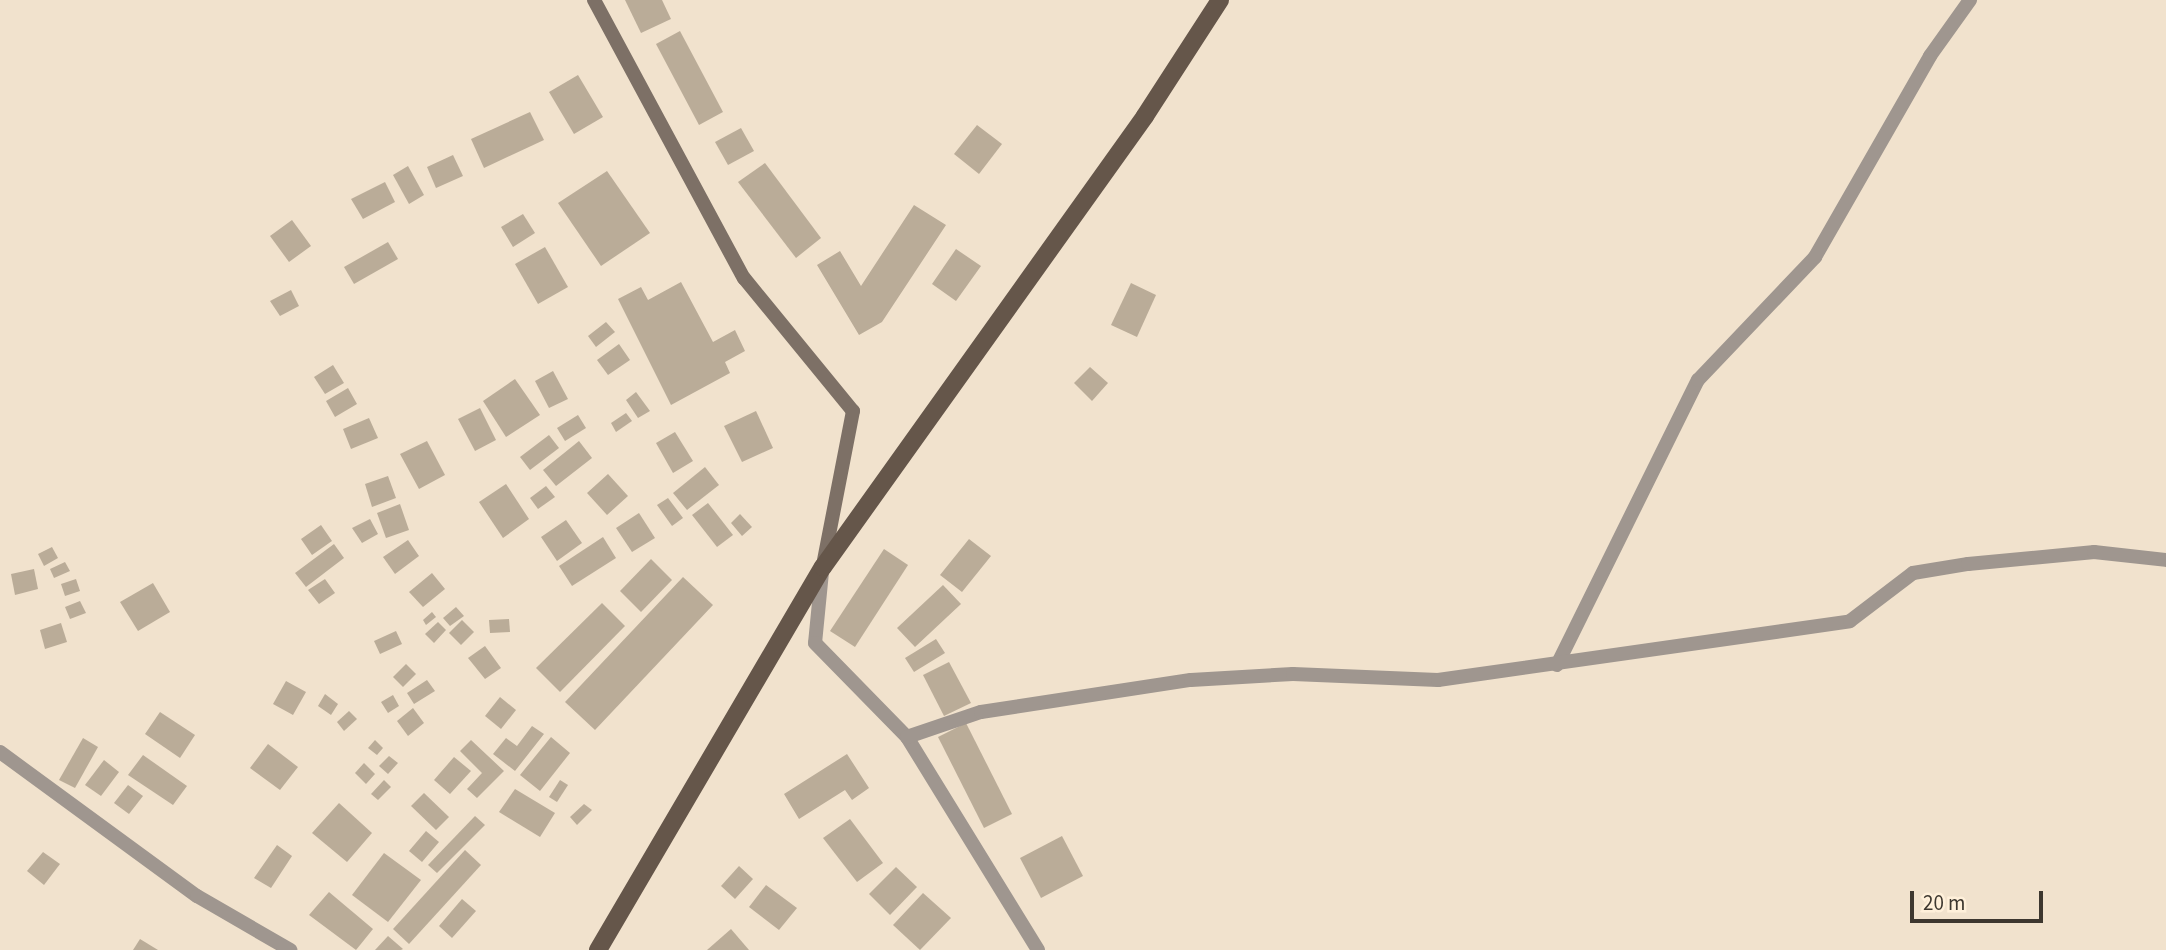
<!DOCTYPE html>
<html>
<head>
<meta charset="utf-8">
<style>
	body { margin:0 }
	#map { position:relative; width:2166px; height:950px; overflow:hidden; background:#f1e2cd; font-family:"Source Sans 3",sans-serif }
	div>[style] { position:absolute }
	.building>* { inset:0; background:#baac98 }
	.street>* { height:14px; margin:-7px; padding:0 7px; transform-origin:7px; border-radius:7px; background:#9f968f }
	.secondary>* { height:14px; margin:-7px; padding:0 7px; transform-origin:7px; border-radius:7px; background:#7d7066 }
	.primary>* { height:18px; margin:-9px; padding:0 9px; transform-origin:9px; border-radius:9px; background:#65564a }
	span { translate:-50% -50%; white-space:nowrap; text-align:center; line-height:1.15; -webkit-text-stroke:5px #fff0da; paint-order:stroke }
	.scale { position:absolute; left:1910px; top:891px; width:133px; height:32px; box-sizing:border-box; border:4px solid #3d372f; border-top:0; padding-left:9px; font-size:21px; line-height:24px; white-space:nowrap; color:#3d372f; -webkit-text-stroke:5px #fff0da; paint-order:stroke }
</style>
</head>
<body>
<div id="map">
	<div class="building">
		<i style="clip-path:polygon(625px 0,662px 0,671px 19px,641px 33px)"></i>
		<i style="clip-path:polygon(680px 31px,723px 112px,699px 125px,656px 44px)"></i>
		<i style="clip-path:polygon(578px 75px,603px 117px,574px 134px,549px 92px)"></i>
		<i style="clip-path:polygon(530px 112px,544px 140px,484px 168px,471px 139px)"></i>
		<i style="clip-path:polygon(977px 125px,1002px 144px,979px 174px,954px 154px)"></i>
		<i style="clip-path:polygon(741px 128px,754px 151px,728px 165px,715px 142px)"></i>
		<i style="clip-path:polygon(453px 155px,463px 176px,436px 188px,427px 167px)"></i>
		<i style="clip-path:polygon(765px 163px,821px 238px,796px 258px,738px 182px)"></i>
		<i style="clip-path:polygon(408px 166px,424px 195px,409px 204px,393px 175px)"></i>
		<i style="clip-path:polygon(607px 171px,650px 233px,601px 266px,558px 203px)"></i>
		<i style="clip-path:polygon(385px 182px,395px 202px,363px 219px,351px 199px)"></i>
		<i style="clip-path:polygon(914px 205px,946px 225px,882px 322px,859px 335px,817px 265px,840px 251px,861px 286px)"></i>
		<i style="clip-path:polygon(523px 214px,535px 233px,513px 247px,501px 227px)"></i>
		<i style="clip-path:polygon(292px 220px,311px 246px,289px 262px,270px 236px)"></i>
		<i style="clip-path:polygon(388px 242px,398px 259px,354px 284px,344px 267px)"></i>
		<i style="clip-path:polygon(545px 247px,568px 287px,538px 304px,515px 264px)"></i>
		<i style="clip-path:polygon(956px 249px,981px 266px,956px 301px,932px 284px)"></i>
		<i style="clip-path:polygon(681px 282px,713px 342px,735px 330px,745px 351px,725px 362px,730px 373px,671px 405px,618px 299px,641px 287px,648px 300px)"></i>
		<i style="clip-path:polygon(1131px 283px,1156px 295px,1137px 337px,1111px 325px)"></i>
		<i style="clip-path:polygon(291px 290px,299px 306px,280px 316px,270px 301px)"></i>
		<i style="clip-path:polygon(606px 322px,615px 332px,596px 347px,588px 336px)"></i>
		<i style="clip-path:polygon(619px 344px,630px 360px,608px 375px,597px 360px)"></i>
		<i style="clip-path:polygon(333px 365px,344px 383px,325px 394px,314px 377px)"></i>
		<i style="clip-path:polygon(1090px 367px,1108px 383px,1092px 401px,1074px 383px)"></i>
		<i style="clip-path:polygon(553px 371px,568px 399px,549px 408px,535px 381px)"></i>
		<i style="clip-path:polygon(515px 379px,540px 415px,506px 437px,483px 401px)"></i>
		<i style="clip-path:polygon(348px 388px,357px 404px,335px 417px,326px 401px)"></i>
		<i style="clip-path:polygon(636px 392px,650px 411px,638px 418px,626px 400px)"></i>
		<i style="clip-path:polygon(480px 408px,496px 440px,475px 451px,458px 419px)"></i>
		<i style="clip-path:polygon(756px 411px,773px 448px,742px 462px,724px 426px)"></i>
		<i style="clip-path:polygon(626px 413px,632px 421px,616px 432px,611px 423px)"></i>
		<i style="clip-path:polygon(578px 415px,586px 428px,565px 441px,557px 428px)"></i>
		<i style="clip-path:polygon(369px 418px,378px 438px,351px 449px,343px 429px)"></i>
		<i style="clip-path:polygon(675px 432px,693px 461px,673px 473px,656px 443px)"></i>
		<i style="clip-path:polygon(549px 435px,559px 448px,530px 470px,520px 457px)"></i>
		<i style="clip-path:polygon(427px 441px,445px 475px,419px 489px,400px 454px)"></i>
		<i style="clip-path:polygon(579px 441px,592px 458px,556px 486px,543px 470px)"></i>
		<i style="clip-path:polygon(705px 467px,719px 485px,687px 510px,673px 493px)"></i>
		<i style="clip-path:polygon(608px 474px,628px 496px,607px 515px,587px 493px)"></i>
		<i style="clip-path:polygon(388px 476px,396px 498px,372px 507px,365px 484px)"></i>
		<i style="clip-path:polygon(506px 484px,529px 519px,503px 538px,479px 502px)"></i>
		<i style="clip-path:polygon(546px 486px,555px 497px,538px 509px,530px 498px)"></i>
		<i style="clip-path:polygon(668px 498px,683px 518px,672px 526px,657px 505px)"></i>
		<i style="clip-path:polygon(708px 503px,733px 535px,717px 547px,692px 515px)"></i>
		<i style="clip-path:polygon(400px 504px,409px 530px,386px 538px,377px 513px)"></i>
		<i style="clip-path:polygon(639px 513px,655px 538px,632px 552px,616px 528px)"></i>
		<i style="clip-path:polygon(740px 514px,752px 527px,742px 536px,731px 523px)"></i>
		<i style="clip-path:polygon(370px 519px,378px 534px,362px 543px,352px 528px)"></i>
		<i style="clip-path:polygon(566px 520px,582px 543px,557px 561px,541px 537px)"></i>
		<i style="clip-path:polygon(321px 525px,332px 541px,312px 555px,301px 539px)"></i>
		<i style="clip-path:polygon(603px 537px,616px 558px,572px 586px,559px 566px)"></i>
		<i style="clip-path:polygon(969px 539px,991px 556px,962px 592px,940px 575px)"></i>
		<i style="clip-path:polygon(408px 540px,419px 556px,395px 574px,383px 557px)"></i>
		<i style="clip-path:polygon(334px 544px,344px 558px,306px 587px,295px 573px)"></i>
		<i style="clip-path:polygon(52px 547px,58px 558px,44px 566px,38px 554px)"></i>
		<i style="clip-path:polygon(884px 549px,908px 565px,855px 647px,830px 631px)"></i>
		<i style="clip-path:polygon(651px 559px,672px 580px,641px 612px,620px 591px)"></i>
		<i style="clip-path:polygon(65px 562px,70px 571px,54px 578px,50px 569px)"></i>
		<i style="clip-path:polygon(34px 569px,38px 589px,15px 595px,11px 574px)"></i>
		<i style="clip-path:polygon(432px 573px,445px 589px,423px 607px,409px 592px)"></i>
		<i style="clip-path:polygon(683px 577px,713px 605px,595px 730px,565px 702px)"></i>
		<i style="clip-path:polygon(76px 579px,80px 591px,65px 596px,61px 584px)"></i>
		<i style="clip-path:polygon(325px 579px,335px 593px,319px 604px,308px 590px)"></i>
		<i style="clip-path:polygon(153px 583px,170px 612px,138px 631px,120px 602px)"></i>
		<i style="clip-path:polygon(943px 585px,961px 604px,915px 647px,897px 628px)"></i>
		<i style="clip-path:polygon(80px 601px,86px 613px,70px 619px,65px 607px)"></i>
		<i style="clip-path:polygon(602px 603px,625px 626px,560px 692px,536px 668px)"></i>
		<i style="clip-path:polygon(456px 607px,464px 616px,450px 626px,443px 618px)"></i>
		<i style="clip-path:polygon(432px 612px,436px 617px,426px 625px,423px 620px)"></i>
		<i style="clip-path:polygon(509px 619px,510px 632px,490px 633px,489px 620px)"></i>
		<i style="clip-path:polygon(462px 620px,474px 632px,461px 645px,449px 633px)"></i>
		<i style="clip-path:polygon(438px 622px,446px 630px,434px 643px,425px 634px)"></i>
		<i style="clip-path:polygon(61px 623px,67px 642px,45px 649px,40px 630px)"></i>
		<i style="clip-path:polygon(396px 631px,402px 644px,380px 654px,374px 641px)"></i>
		<i style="clip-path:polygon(936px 639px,945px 653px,914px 672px,905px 658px)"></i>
		<i style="clip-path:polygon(485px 646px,501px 668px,485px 679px,468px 658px)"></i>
		<i style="clip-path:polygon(949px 662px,971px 703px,944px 716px,923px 675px)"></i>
		<i style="clip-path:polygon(406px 664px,416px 674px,403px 687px,393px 677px)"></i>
		<i style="clip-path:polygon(427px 680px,435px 691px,414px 704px,407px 693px)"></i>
		<i style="clip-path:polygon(286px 681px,306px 692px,293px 715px,273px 704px)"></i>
		<i style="clip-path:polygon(325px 694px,338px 704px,331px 715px,318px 706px)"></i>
		<i style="clip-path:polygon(393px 695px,399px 706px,388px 713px,381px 702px)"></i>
		<i style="clip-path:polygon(500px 697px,516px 710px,501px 729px,485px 716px)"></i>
		<i style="clip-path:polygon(413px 708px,424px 723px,408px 736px,397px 721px)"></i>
		<i style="clip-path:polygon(349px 711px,357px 719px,344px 731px,337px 722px)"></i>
		<i style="clip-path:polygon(160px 712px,195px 735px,180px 758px,145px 734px)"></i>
		<i style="clip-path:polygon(966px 723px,1012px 814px,984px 828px,938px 737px)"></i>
		<i style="clip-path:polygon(532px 726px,544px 734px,515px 771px,493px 754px,506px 738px,517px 746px)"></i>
		<i style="clip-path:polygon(551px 737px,570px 753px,540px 791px,520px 775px)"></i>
		<i style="clip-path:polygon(83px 738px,98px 747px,75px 788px,59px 780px)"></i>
		<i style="clip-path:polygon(375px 740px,383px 748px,377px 755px,368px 748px)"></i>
		<i style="clip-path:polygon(471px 740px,504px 771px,477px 798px,467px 789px,482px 773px,460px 751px)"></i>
		<i style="clip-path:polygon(268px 744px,298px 767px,280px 790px,250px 768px)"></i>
		<i style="clip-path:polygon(847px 754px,869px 788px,852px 800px,845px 790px,799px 819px,784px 794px)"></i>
		<i style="clip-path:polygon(143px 755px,187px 786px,173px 805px,128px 775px)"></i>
		<i style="clip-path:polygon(389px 756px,398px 763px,388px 774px,379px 766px)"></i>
		<i style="clip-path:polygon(454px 757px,471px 771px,450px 794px,434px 780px)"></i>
		<i style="clip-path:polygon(104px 760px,119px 772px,101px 796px,85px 785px)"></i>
		<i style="clip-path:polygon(364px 763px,375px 774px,366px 784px,355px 773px)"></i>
		<i style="clip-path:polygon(384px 780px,391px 787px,378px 800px,371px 794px)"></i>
		<i style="clip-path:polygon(560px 780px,568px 785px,557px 802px,549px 797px)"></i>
		<i style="clip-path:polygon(128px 785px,143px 796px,129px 814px,114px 803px)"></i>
		<i style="clip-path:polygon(515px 789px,555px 813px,540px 837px,499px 812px)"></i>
		<i style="clip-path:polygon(424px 793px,449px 817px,436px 830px,411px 806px)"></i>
		<i style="clip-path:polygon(339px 803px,372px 833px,347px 862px,312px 833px)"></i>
		<i style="clip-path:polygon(584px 804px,592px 810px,577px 825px,570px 817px)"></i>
		<i style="clip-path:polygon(475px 816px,485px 825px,437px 873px,428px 865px)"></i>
		<i style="clip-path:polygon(850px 819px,883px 863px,857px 882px,823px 838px)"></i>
		<i style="clip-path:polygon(426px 831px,439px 842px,422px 862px,409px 851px)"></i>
		<i style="clip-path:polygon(1062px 836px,1083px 876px,1041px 898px,1020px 858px)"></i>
		<i style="clip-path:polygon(277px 845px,292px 856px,271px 888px,254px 878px)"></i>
		<i style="clip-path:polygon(465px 850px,481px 865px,409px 944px,393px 929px)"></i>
		<i style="clip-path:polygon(43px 852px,60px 864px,44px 885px,27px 871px)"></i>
		<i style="clip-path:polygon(384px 853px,421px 880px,388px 922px,352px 895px)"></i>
		<i style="clip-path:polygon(739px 866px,753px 879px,735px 899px,721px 886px)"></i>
		<i style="clip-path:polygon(896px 867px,917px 887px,890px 915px,869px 894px)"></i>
		<i style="clip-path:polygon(766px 885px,797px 908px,779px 930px,749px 907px)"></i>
		<i style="clip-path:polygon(329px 892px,373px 929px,356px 950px,309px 915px)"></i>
		<i style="clip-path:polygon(923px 893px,951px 918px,920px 950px,893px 925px)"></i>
		<i style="clip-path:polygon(462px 899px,476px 911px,452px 938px,439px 926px)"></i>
		<i style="clip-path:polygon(731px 929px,749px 950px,707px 950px)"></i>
		<i style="clip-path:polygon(388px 936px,403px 949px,401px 950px,375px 950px)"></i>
		<i style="clip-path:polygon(140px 939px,158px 950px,133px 950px)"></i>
	</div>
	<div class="street">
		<i style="left:822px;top:572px;width:71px;rotate:95.6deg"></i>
		<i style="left:815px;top:643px;width:132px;rotate:45.6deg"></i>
		<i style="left:907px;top:737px;width:250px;rotate:58.4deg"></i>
		<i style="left:1557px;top:665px;width:318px;rotate:-63.7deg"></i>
		<i style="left:1698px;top:380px;width:170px;rotate:-46.4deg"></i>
		<i style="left:1815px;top:257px;width:232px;rotate:-60.2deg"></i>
		<i style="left:1930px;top:56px;width:69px;rotate:-54.5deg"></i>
		<i style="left:907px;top:737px;width:78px;rotate:-18.7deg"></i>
		<i style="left:981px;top:712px;width:212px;rotate:-8.7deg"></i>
		<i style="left:1191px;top:680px;width:102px;rotate:-3.4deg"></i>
		<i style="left:1293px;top:674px;width:145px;rotate:2.4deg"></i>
		<i style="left:1438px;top:680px;width:416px;rotate:-8.1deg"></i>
		<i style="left:1850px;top:621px;width:79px;rotate:-37.3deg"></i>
		<i style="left:1913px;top:573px;width:56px;rotate:-9.3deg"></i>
		<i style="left:1968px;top:564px;width:127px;rotate:-5.4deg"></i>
		<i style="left:2094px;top:552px;width:72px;rotate:6.3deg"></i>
		<i style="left:0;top:752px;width:244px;rotate:36.2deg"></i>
		<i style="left:197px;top:896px;width:108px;rotate:30.1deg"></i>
	</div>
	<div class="secondary">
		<i style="left:594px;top:0;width:316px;rotate:61.7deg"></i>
		<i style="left:744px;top:278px;width:172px;rotate:50.7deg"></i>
		<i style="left:853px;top:411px;width:157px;rotate:101deg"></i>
	</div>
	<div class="primary">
		<i style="left:598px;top:950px;width:444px;rotate:-59.6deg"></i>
		<i style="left:823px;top:567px;width:554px;rotate:-54.47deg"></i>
		<i style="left:1145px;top:116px;width:138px;rotate:-57.1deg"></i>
	</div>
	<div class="scale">20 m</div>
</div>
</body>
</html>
